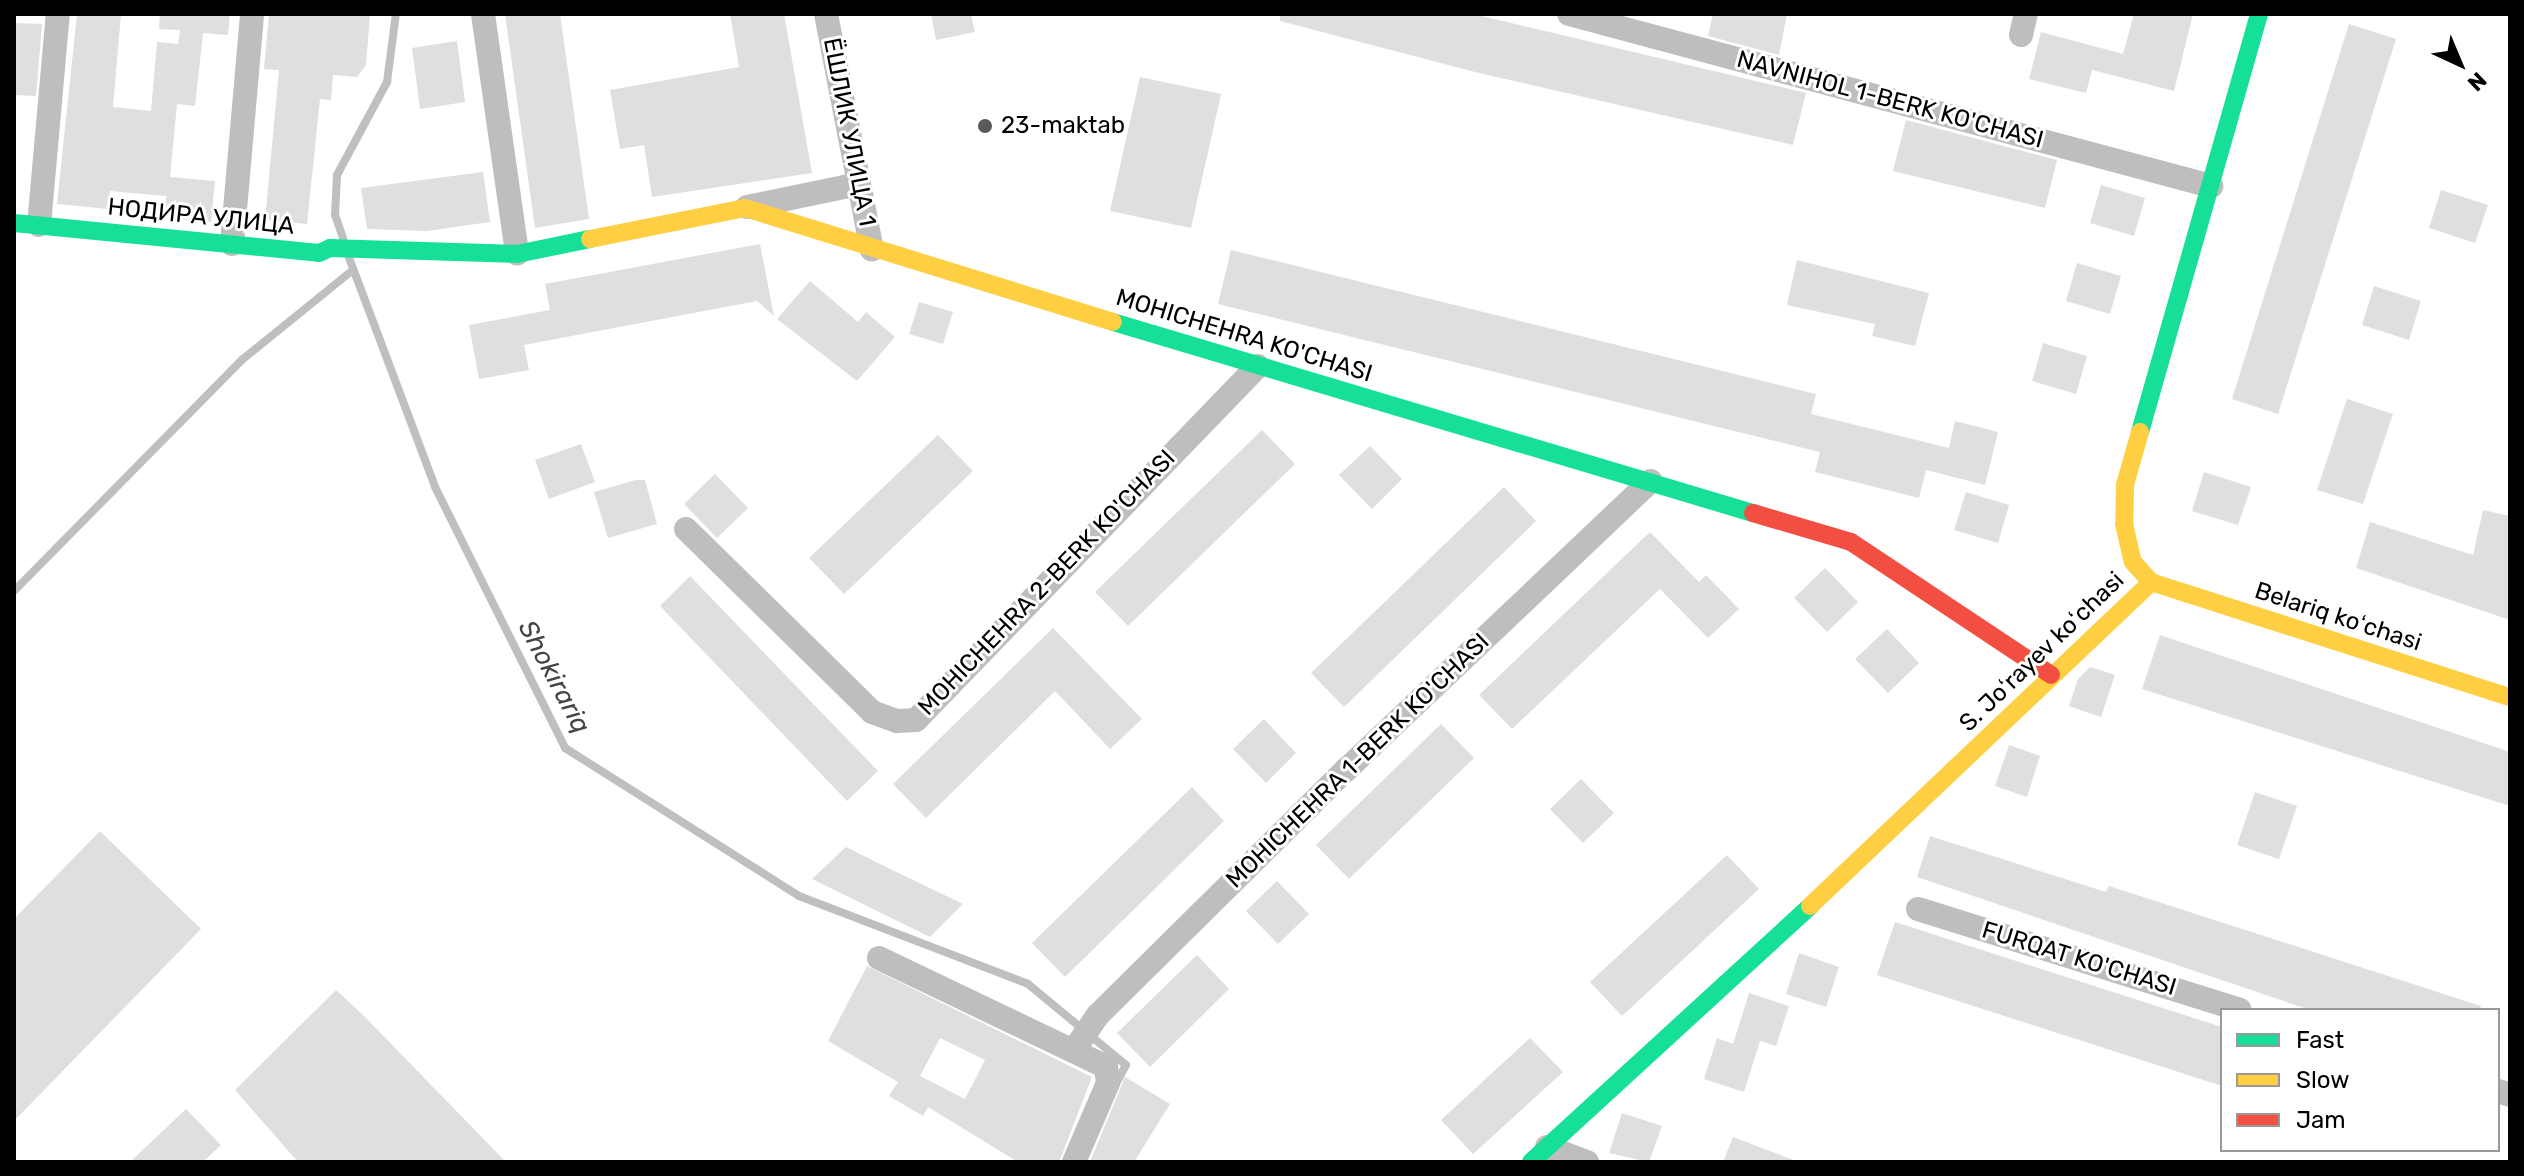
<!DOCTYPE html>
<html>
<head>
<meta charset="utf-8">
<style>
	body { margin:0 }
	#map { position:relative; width:2524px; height:1176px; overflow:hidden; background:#fff; font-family:Rubik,sans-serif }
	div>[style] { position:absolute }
	.stream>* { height:8px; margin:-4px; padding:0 4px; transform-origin:4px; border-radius:4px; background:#bfbfbf }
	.building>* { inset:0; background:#dfdfdf }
	.street>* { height:24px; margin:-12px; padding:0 12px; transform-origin:12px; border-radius:12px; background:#bebebe }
	.fast>* { height:18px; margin:-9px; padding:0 9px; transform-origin:9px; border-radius:9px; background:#16e098 }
	.slow>* { height:18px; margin:-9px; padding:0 9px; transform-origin:9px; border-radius:9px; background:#ffcf43 }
	.jam>* { height:18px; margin:-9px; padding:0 9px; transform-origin:9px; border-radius:9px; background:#f24e42 }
	.dots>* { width:22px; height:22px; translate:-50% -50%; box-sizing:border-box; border:4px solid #fff; border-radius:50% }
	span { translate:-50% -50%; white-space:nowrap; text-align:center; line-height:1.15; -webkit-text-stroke:6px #fff; paint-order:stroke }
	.street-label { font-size:24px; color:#000 }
	.poi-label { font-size:24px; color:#000 }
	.left { translate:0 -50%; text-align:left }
	.water-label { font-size:26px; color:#444; font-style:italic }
	.frame { position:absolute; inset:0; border:16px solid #000; pointer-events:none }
	.legend { position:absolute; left:2220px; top:1008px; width:280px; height:144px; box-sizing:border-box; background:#fff; border:2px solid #999; margin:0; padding:10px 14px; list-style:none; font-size:24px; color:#000 }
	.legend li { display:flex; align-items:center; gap:16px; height:40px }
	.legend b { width:40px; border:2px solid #999 }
	.north { position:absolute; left:2420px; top:24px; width:80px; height:80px; -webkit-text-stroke:6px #fff; paint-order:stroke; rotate:136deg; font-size:22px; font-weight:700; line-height:32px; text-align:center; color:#000 }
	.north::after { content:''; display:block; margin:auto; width:28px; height:36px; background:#000; clip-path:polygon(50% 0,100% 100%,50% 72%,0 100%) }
</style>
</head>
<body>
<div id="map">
	<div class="stream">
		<i style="left:343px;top:238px;width:24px;rotate:-109deg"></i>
		<i style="left:335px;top:215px;width:40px;rotate:-87.1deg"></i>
		<i style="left:337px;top:175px;width:106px;rotate:-61.7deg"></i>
		<i style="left:387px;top:82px;width:69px;rotate:-82.5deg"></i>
		<i style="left:348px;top:255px;width:248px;rotate:69.4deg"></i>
		<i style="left:435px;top:487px;width:292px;rotate:63.5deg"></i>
		<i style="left:565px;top:748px;width:277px;rotate:32.3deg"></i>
		<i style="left:799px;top:896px;width:245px;rotate:21deg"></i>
		<i style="left:1028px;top:984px;width:127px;rotate:39.6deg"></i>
		<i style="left:1126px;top:1065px;width:21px;rotate:118deg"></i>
		<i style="left:14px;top:591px;width:326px;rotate:-45.4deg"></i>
		<i style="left:243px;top:359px;width:141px;rotate:-39deg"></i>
	</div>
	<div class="building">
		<i style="clip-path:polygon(77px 14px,121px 14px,113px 107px,151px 111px,157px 42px,178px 44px,180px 30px,159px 29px,160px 14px,230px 14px,228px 35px,203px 33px,195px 106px,177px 104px,170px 177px,215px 181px,211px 222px,164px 218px,166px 196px,110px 191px,108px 209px,57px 204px)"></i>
		<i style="clip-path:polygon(269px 14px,370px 14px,366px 65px,357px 77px,333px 75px,331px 100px,320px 99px,307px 224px,265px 220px,279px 70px,264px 69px)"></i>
		<i style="clip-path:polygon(505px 14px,560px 14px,589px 219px,535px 228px)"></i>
		<i style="clip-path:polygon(730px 14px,784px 14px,812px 173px,652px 197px,644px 145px,620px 149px,610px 90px,739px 67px)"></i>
		<i style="clip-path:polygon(931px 14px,971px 14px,975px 32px,936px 40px)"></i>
		<i style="clip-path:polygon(1280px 14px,1473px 14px,1806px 93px,1793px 145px,1475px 72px,1280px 21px)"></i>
		<i style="clip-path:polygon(1713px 14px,1787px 14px,1779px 55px,1708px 36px)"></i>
		<i style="clip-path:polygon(2134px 14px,2193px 14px,2174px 91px,2092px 70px,2086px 93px,2029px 79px,2041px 32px,2123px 54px)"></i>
		<i style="clip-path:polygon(14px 23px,42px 24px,36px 96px,14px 95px)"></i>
		<i style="clip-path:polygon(2349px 24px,2396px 39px,2278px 414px,2232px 399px)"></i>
		<i style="clip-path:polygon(457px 41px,465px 102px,420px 109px,412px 48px)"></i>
		<i style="clip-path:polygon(1140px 77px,1221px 94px,1191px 228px,1110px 211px)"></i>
		<i style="clip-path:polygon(1906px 120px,2057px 160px,2045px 208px,1893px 171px)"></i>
		<i style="clip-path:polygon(483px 172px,490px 222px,427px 231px,367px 229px,361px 188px)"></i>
		<i style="clip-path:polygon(2101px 185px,2145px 198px,2134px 236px,2090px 223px)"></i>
		<i style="clip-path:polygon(2441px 190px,2488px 205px,2475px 243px,2429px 228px)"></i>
		<i style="clip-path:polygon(760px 244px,774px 316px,757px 301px,524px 345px,529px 370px,479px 379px,469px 325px,550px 310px,545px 284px)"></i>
		<i style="clip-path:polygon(1231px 250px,1816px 394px,1811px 414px,1949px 448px,1955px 421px,1998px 432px,1985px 485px,1926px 470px,1919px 498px,1815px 472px,1820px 452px,1218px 304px)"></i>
		<i style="clip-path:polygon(1797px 260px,1929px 293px,1915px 346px,1872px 336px,1875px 324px,1787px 305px)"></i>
		<i style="clip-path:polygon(2077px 263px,2121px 276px,2110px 314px,2066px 301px)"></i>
		<i style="clip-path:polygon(810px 281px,858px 322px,866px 312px,895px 337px,857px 381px,777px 319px)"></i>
		<i style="clip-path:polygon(2374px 286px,2421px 301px,2409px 340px,2362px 325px)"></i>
		<i style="clip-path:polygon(919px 302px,953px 312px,943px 344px,909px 334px)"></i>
		<i style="clip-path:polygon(2043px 343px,2087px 356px,2076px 394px,2032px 381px)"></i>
		<i style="clip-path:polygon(2347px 399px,2393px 414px,2363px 504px,2317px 490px)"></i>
		<i style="clip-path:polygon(1262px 430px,1295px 464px,1128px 626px,1095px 592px)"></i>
		<i style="clip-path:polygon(938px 435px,973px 471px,844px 594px,809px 558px)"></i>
		<i style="clip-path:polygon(581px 444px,595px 482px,549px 499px,535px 460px)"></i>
		<i style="clip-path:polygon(1370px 446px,1402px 479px,1372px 509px,1339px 475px)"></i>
		<i style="clip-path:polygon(2204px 472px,2251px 487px,2238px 525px,2192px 511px)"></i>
		<i style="clip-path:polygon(715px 474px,748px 508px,717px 538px,684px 504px)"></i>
		<i style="clip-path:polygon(636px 480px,645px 480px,657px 524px,608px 538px,594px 492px)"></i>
		<i style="clip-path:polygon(1504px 487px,1536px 521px,1344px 707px,1311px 673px)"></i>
		<i style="clip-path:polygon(1966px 492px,2009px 505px,1998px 543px,1954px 530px)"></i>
		<i style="clip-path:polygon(2483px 510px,2510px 516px,2510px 620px,2356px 568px,2370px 522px,2473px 555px)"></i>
		<i style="clip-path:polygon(1650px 532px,1699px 582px,1706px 575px,1739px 609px,1708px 638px,1660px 589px,1512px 729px,1479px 695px)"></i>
		<i style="clip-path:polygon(1825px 568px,1858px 602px,1827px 632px,1794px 598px)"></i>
		<i style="clip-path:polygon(690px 576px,878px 771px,847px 801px,660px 606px)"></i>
		<i style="clip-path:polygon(1053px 628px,1142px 719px,1110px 749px,1055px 691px,926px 818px,893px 784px)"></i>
		<i style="clip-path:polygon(1887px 629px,1919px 663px,1888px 693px,1855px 659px)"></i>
		<i style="clip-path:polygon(2160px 635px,2510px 752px,2510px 806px,2142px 689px)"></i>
		<i style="clip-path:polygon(2090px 667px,2115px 675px,2101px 717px,2069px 706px,2078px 679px)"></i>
		<i style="clip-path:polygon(1264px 719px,1296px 753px,1266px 783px,1233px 749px)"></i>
		<i style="clip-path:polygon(1441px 724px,1474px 758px,1349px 879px,1316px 845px)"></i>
		<i style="clip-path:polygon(2009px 745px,2040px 756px,2027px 797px,1995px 786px)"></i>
		<i style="clip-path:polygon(1581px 779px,1614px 813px,1583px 843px,1550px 809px)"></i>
		<i style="clip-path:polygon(1192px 787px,1224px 821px,1065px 977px,1032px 943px)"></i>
		<i style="clip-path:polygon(2255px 792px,2297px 806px,2279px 859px,2237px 845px)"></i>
		<i style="clip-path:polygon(100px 831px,201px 929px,14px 1121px,14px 919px)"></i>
		<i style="clip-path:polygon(1930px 836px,2106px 892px,2109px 886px,2481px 1006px,2480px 1010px,2310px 1010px,1917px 877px)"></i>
		<i style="clip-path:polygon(846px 847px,880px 864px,963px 904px,930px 937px,812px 879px)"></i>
		<i style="clip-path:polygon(1727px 855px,1759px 889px,1622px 1016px,1590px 982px)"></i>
		<i style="clip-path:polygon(1277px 881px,1309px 914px,1278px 944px,1246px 911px)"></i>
		<i style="clip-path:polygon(1895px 922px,2222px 1027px,2222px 1086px,1877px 975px)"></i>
		<i style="clip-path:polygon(1799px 953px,1839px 967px,1826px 1007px,1786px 994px)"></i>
		<i style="clip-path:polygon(1197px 955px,1229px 989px,1150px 1067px,1117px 1033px)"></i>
		<i style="clip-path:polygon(evenodd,867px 966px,1092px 1077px,1059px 1162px,1018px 1162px,928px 1107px,923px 1116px,889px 1096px,898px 1082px,828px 1041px,867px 966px,940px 1038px,985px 1060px,965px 1099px,920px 1076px,940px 1038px)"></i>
		<i style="clip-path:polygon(336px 990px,363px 1015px,506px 1162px,298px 1162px,235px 1090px)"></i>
		<i style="clip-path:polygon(1749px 993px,1789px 1006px,1776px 1046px,1760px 1041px,1744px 1092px,1704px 1079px,1717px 1038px,1733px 1044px)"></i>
		<i style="clip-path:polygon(1530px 1038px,1563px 1072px,1473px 1154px,1441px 1120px)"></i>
		<i style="clip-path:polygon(1125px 1077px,1170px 1104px,1134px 1162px,1090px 1162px)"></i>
		<i style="clip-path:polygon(186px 1109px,221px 1145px,203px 1162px,130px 1162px)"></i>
		<i style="clip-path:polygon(1622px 1113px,1662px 1126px,1649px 1162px,1609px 1153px)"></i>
		<i style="clip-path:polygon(1733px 1137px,1794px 1160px,1794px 1162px,1723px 1162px)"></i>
	</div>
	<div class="street">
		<i style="left:483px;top:14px;width:242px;rotate:81.9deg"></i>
		<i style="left:826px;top:14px;width:240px;rotate:79deg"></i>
		<i style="left:1569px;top:14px;width:665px;rotate:15deg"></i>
		<i style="left:2021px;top:35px;width:22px;rotate:-77deg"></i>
		<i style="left:747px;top:207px;width:114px;rotate:-11.6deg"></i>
		<i style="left:39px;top:225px;width:212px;rotate:-84.9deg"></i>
		<i style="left:232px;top:244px;width:231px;rotate:-85deg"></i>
		<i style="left:686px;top:529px;width:261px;rotate:44.5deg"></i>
		<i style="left:872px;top:712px;width:27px;rotate:20deg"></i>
		<i style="left:897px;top:721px;width:19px;rotate:-3deg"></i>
		<i style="left:916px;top:720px;width:492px;rotate:-46deg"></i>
		<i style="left:1918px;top:909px;width:337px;rotate:17.4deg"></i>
		<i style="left:879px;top:958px;width:252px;rotate:25.6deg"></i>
		<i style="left:1106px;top:1067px;width:16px;rotate:83deg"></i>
		<i style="left:1108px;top:1083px;width:86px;rotate:113.3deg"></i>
		<i style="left:1074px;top:1050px;width:42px;rotate:-55.6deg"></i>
		<i style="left:1098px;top:1015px;width:349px;rotate:-44.7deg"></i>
		<i style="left:1346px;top:770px;width:420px;rotate:-43.5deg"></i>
		<i style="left:2498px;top:1091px;width:13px;rotate:18deg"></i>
		<i style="left:1547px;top:1147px;width:43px;rotate:20.6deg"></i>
	</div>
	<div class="fast">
		<i style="left:14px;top:223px;width:306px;rotate:5.6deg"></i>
		<i style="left:319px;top:253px;width:12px;rotate:-24deg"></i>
		<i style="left:330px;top:248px;width:187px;rotate:1.8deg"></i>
		<i style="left:517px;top:254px;width:75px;rotate:-11.6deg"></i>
		<i style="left:1113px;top:322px;width:668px;rotate:16.62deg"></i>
		<i style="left:2140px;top:432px;width:435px;rotate:-74.1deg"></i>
		<i style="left:1531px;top:1162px;width:379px;rotate:-42.5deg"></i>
	</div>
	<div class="slow">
		<i style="left:590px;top:239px;width:158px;rotate:-11.3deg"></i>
		<i style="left:745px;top:208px;width:385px;rotate:17.2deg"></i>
		<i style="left:2140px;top:432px;width:55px;rotate:105.8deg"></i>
		<i style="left:2125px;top:485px;width:39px;rotate:91deg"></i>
		<i style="left:2124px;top:524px;width:39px;rotate:77deg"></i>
		<i style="left:2133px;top:562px;width:27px;rotate:48deg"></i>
		<i style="left:2151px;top:582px;width:377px;rotate:17.8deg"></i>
		<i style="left:1810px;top:906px;width:470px;rotate:-43.5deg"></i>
	</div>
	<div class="jam">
		<i style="left:1753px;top:513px;width:102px;rotate:16.5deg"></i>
		<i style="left:1851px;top:542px;width:240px;rotate:33.6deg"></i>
	</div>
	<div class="dots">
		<i style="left:985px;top:126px;background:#595959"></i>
	</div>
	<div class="street-label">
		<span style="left:1890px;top:100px;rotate:15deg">NAVNIHOL 1-BERK KO'CHASI</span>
		<span style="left:849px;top:132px;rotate:79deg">ЁШЛИК УЛИЦА 1</span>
		<span style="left:201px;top:217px;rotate:6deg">НОДИРА УЛИЦА</span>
		<span style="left:1244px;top:336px;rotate:17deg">MOHICHEHRA KO'CHASI</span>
		<span style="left:1047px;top:583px;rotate:-46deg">MOHICHEHRA 2-BERK KO'CHASI</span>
		<span style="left:2338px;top:617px;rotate:18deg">Belariq koʻchasi</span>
		<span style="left:2042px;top:652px;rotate:-44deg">S. Joʻrayev koʻchasi</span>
		<span style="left:1358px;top:761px;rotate:-44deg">MOHICHEHRA 1-BERK KO'CHASI</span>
		<span style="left:2079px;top:959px;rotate:17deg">FURQAT KO'CHASI</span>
	</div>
	<div class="poi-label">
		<span class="left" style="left:1001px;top:126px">23-maktab</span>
	</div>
	<div class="water-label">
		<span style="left:554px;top:677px;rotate:62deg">Shokirariq</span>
	</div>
	<div class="frame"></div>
	<ul class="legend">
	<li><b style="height:10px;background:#16e098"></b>Fast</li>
	<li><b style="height:10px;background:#ffcf43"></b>Slow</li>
	<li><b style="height:10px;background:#f24e42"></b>Jam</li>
	</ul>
	<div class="north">N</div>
</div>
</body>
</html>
